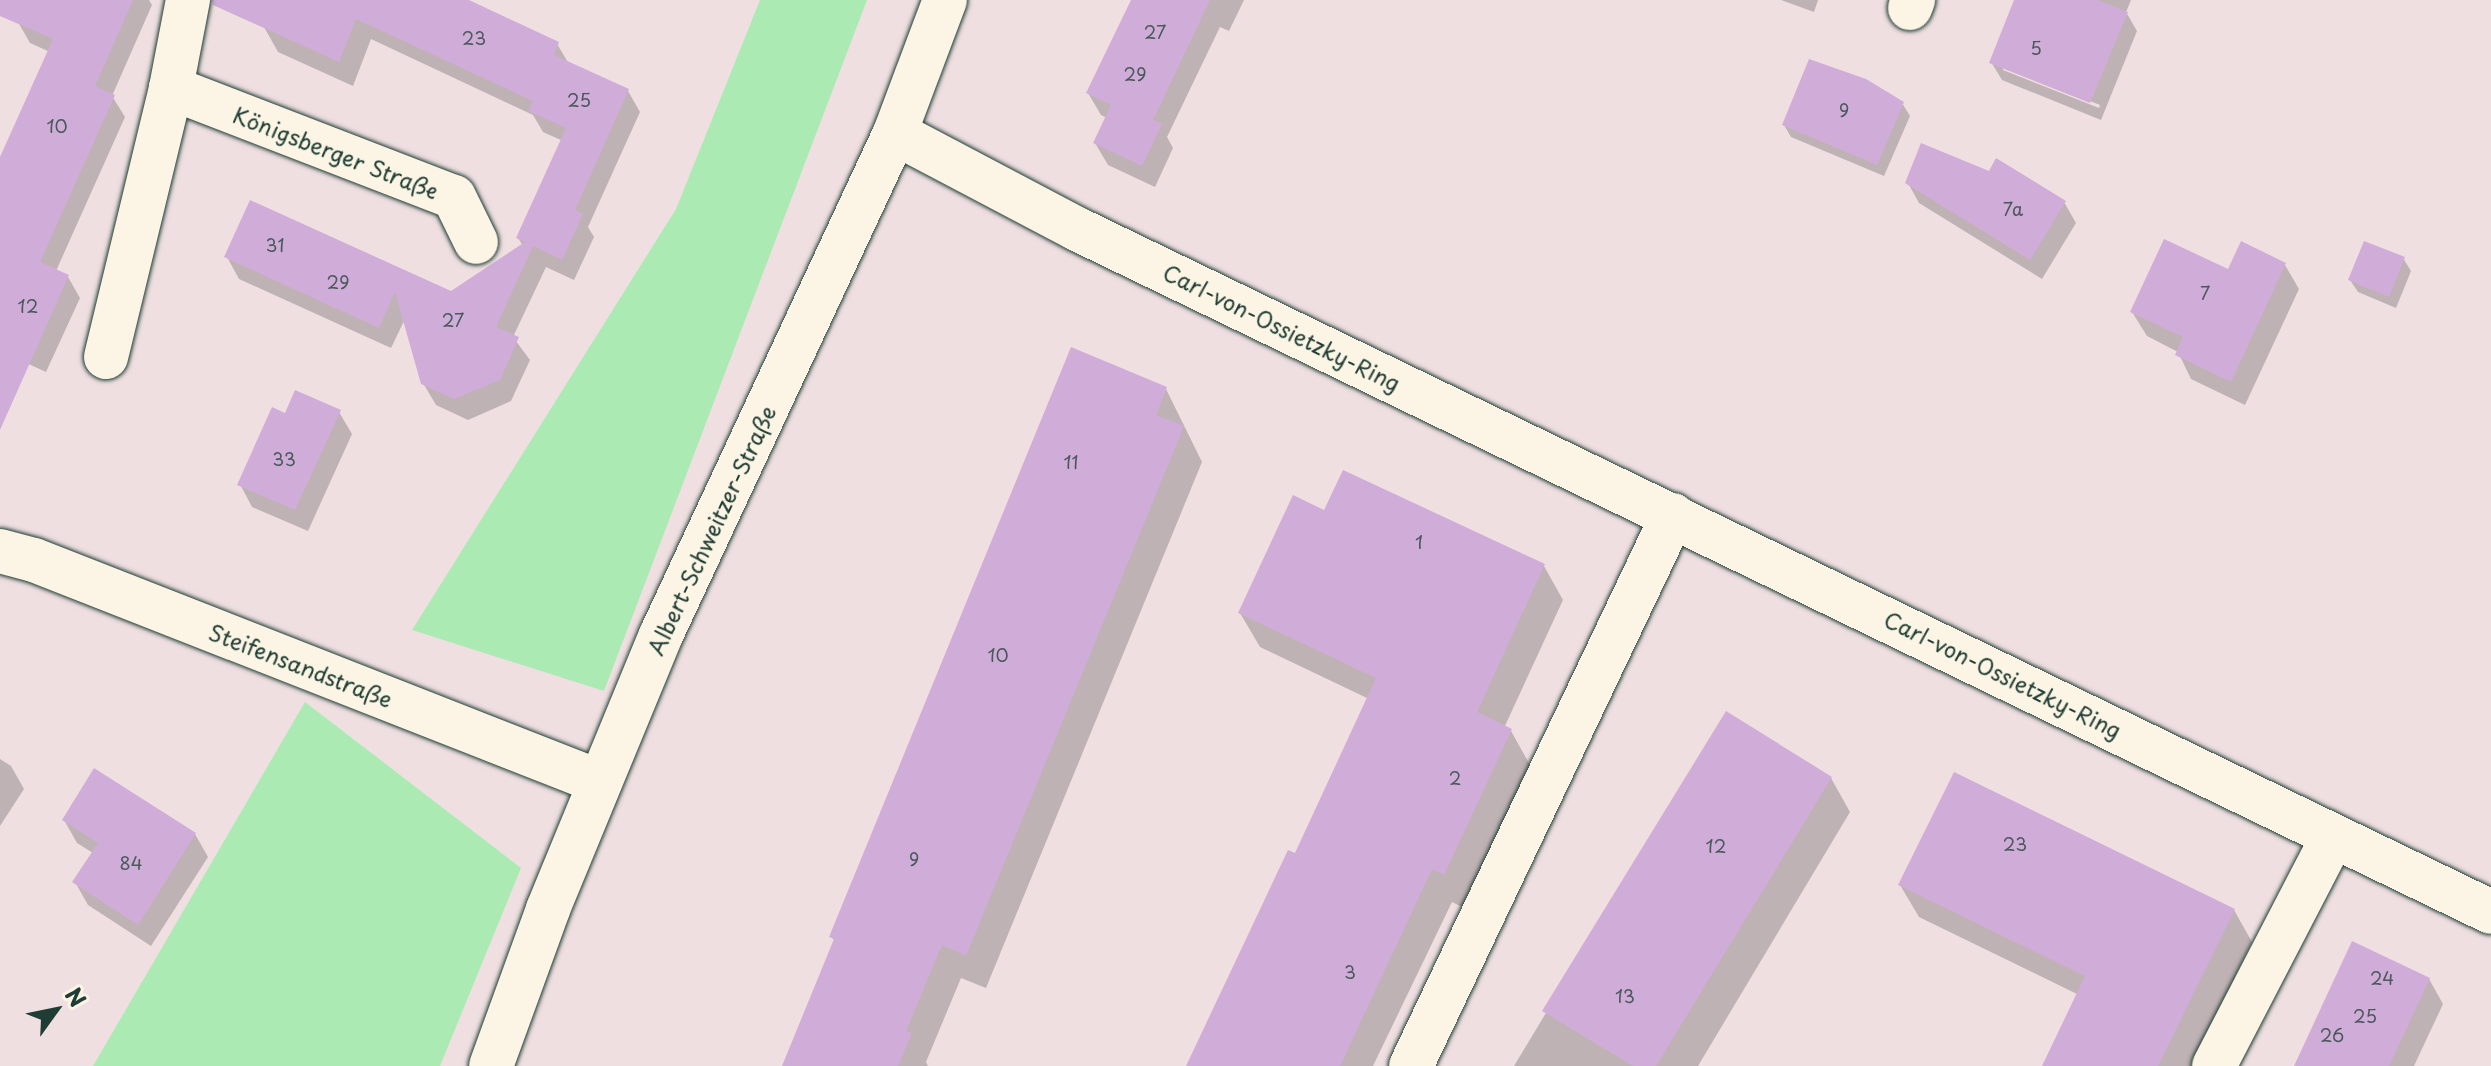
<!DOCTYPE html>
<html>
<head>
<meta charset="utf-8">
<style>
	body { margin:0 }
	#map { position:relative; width:2491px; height:1066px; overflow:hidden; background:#efdfe1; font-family:"Playpen Sans",sans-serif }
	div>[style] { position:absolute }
	.green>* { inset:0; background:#abebb3 }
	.shadow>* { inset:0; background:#0003 }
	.building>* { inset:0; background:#d0add8 }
	.roads { filter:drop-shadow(0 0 2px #1f3d34) drop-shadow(0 0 2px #1f3d34) }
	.street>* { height:44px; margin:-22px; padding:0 22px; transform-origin:22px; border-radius:22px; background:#fcf5e5 }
	.secondary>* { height:44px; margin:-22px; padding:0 22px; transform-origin:22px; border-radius:22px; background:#fcf5e5 }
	span { translate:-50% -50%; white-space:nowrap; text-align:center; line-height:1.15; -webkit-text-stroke:6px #fcf5e5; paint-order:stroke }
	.number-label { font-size:18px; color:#4b595d }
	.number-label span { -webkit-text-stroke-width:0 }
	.street-label { font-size:22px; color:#1f3d34 }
	.north { position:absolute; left:16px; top:970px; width:80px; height:80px; -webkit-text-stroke:6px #fcf5e5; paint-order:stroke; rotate:57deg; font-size:22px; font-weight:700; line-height:32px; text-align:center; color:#1f3d34 }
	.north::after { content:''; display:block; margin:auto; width:28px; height:36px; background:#1f3d34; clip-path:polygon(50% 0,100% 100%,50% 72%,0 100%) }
</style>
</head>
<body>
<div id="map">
	<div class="green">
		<i style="clip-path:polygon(760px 0,867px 0,604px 691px,412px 630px,676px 209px)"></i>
		<i style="clip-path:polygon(305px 702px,521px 868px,440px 1066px,93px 1066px)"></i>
	</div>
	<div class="shadow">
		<i style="clip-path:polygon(28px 0,149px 0,152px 5px,112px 96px,125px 117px,56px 271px,68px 277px,80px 298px,46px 372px,0 351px,0 162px,50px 52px,30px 43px,18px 22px)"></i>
		<i style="clip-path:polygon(276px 0,461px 0,557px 44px,569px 64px,628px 91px,640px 112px,588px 227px,594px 237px,574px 280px,546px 267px,513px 337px,530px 360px,511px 401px,468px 420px,436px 405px,423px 383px,405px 319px,391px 348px,239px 279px,227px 257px,451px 293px,523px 246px,518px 238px,563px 141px,543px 132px,533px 115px,371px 39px,353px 86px,278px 52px,264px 27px)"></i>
		<i style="clip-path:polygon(1133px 0,1244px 0,1229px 31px,1220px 27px,1167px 137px,1173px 148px,1155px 187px,1108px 165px,1095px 143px,1107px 118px,1101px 115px,1088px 93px)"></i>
		<i style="clip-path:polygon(1781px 0,1818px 0,1814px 12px)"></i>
		<i style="clip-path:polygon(evenodd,2016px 0,2131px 0,2126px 12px,2137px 31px,2101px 120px,2002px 80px,1991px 62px,2016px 0,2003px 66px,2100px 105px,2099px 108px,2003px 70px,2003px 66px)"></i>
		<i style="clip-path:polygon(1902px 103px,1910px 116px,1884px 176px,1791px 137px,1784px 125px)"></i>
		<i style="clip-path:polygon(1908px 183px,2064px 202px,2076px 223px,2042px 279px,1919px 203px)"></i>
		<i style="clip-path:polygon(2403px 258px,2411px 271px,2396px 308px,2358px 292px,2350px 280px)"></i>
		<i style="clip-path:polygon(2285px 265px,2299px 289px,2245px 405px,2191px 379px,2178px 352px,2147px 336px,2132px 312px,2229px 272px)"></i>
		<i style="clip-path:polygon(1166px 389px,1202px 462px,986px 988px,961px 978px,926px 1062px,928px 1066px,785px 1066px,835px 942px,832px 937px)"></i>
		<i style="clip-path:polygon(339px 412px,352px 434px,308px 531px,252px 507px,240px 484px,286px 416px)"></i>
		<i style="clip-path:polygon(1325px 513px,1544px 566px,1563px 600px,1504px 728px,1511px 731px,1530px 765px,1464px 908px,1452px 902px,1373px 1066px,1188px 1066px,1296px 856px,1369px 699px,1260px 647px,1240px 613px)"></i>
		<i style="clip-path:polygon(1726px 714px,1831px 778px,1850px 812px,1698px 1066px,1514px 1066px)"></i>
		<i style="clip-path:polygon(0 759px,11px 766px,24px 789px,0 826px)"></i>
		<i style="clip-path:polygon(64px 820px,195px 834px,208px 857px,151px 946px,88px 905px,75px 882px,93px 853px,77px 843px)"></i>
		<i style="clip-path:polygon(1900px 885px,2234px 910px,2252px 942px,2192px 1066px,2044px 1066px,2079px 995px,1919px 917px)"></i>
		<i style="clip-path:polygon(2429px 979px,2443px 1004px,2414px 1066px,2296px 1066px)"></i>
	</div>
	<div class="building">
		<i style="clip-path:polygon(0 0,133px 0,95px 86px,115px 95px,40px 262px,69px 275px,0 430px,0 157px,53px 39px,0 16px)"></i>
		<i style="clip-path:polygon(212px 0,469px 0,559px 42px,554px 55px,629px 89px,575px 210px,583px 214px,562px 260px,533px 246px,496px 327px,519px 337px,500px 380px,454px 399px,421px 384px,395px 292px,379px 328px,224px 257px,250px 200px,451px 291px,525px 242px,516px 238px,566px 128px,528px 111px,533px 101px,356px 19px,339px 62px,213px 5px)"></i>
		<i style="clip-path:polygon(1131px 0,1210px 0,1153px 120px,1162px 124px,1142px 166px,1093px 143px,1111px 105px,1086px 93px)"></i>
		<i style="clip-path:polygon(2014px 0,2097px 0,2128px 12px,2090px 103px,1989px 63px)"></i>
		<i style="clip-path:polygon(1809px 59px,1866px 79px,1904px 102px,1877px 165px,1782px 125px)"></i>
		<i style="clip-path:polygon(1921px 143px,1989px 171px,1996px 158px,2066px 201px,2030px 260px,1905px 183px)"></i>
		<i style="clip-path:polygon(2164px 239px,2228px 269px,2241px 241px,2286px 263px,2231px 382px,2175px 355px,2183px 337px,2130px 312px)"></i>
		<i style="clip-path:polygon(2364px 241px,2405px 257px,2389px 297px,2348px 280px)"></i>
		<i style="clip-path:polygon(1071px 347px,1167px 387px,1156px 415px,1184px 426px,966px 956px,942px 945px,906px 1031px,912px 1033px,898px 1066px,782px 1066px,834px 939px,829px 937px)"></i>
		<i style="clip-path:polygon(295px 390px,341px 410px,295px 510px,237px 485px,272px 407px,285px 413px)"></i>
		<i style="clip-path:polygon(1343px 470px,1545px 564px,1477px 712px,1512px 729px,1444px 875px,1432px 869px,1340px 1066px,1186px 1066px,1288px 850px,1295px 853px,1376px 678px,1238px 613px,1293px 495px,1324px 510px)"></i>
		<i style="clip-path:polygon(1726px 711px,1832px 777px,1656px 1066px,1633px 1066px,1542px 1011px)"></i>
		<i style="clip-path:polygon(94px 768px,196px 833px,138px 925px,72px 882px,98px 843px,62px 820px)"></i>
		<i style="clip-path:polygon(1954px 772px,2235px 909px,2158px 1066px,2042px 1066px,2085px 976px,1898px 885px)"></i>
		<i style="clip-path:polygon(2352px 941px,2430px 978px,2389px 1066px,2294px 1066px)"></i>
	</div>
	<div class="roads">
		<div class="street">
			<i style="left:1910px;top:8px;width:9px;rotate:-69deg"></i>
			<i style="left:171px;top:88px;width:303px;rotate:21.1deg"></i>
			<i style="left:454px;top:197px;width:50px;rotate:63.9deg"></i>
			<i style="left:895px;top:133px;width:206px;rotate:27.8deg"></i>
			<i style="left:1077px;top:229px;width:1570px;rotate:25.78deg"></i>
			<i style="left:106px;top:357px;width:277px;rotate:-76.4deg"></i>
			<i style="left:171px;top:88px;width:90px;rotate:-79.1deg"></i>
			<i style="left:0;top:551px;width:35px;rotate:15deg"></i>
			<i style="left:34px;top:560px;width:608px;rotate:21.42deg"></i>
			<i style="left:1411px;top:1066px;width:610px;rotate:-64.57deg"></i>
			<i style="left:2214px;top:1066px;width:259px;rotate:-62.6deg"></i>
		</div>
		<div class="secondary">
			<i style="left:491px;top:1066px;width:167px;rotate:-70deg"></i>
			<i style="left:548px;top:909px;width:296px;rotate:-67.6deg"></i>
			<i style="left:661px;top:635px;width:554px;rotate:-65.01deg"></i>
			<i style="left:895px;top:133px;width:142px;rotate:-69.4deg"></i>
		</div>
	</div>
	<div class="number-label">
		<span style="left:1155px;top:32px">27</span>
		<span style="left:474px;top:38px">23</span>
		<span style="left:2036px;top:48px">5</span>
		<span style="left:1135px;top:74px">29</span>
		<span style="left:579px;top:100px">25</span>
		<span style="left:1844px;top:110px">9</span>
		<span style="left:57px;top:126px">10</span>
		<span style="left:2013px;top:209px">7a</span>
		<span style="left:275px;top:245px">31</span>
		<span style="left:338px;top:282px">29</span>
		<span style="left:2205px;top:293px">7</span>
		<span style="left:28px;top:306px">12</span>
		<span style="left:453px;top:320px">27</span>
		<span style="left:284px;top:459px">33</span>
		<span style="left:1071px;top:462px">11</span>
		<span style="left:1419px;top:542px">1</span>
		<span style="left:998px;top:655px">10</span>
		<span style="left:1455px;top:778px">2</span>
		<span style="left:2015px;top:844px">23</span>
		<span style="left:1716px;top:846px">12</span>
		<span style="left:914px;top:859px">9</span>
		<span style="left:131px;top:863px">84</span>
		<span style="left:1350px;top:972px">3</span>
		<span style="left:2382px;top:978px">24</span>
		<span style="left:1625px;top:996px">13</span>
		<span style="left:2365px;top:1016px">25</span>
		<span style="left:2332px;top:1035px">26</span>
	</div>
	<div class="street-label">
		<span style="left:336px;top:152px;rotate:21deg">Königsberger Straße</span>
		<span style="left:1282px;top:327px;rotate:26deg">Carl-von-Ossietzky-Ring</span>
		<span style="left:711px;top:530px;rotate:-65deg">Albert-Schweitzer-Straße</span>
		<span style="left:301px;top:665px;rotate:21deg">Steifensandstraße</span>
		<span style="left:2003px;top:674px;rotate:26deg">Carl-von-Ossietzky-Ring</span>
	</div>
	<div class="north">N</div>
</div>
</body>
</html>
